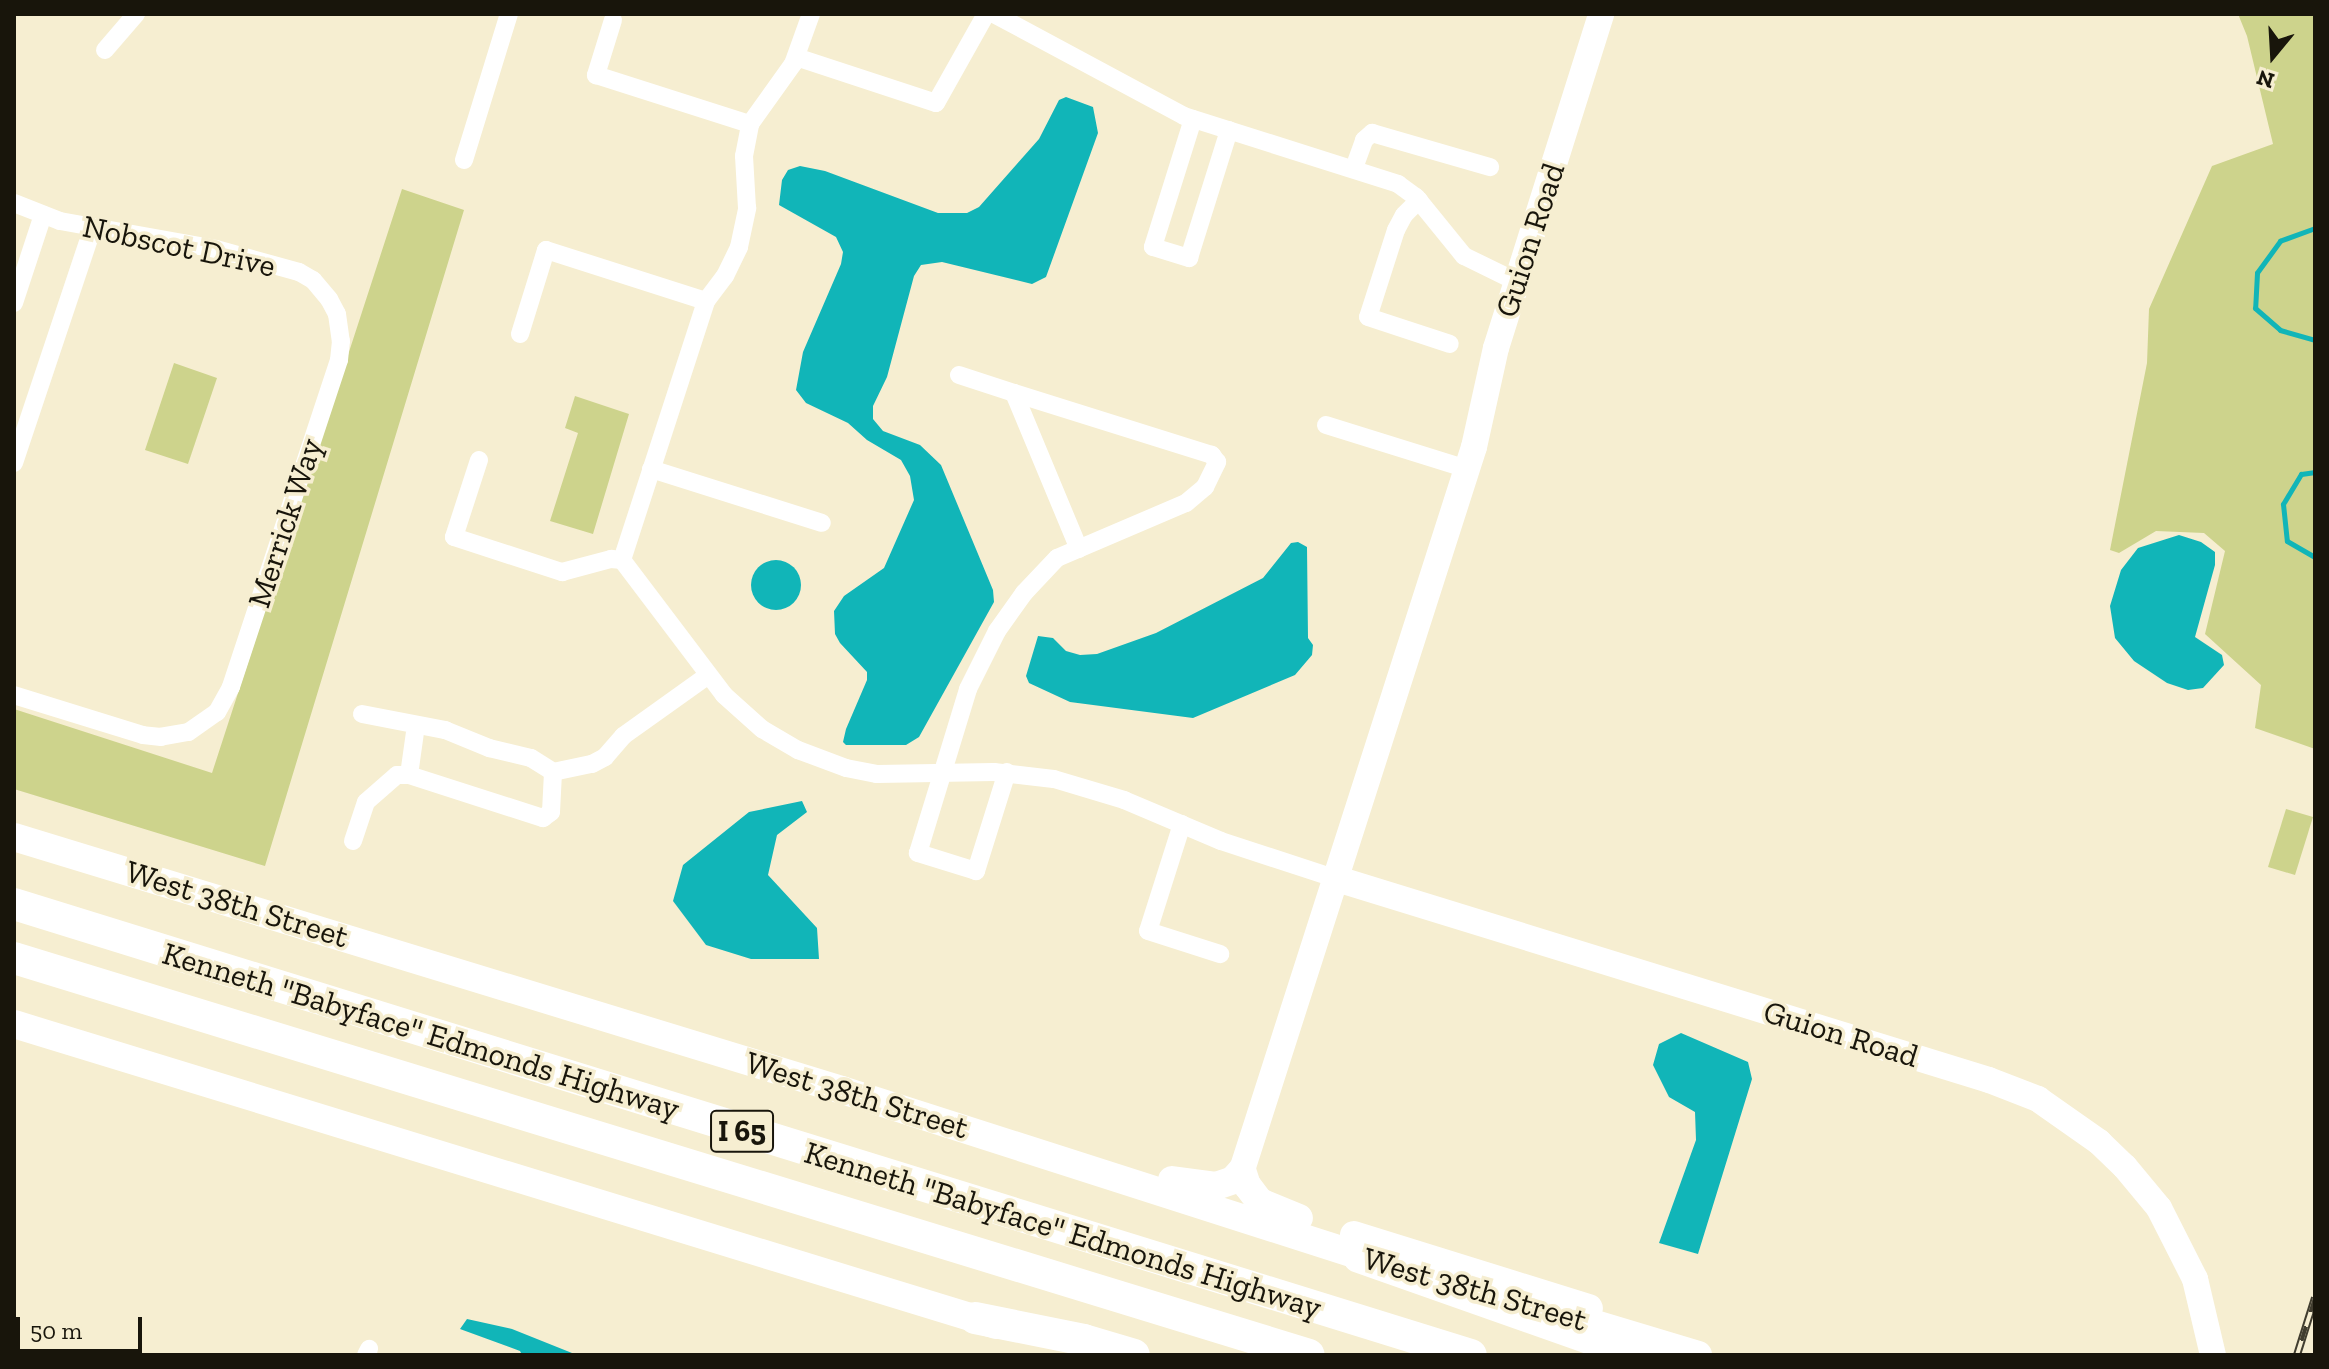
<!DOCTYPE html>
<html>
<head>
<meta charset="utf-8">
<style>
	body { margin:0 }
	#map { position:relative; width:2329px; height:1369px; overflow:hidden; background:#f6eed1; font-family:"Zilla Slab",serif }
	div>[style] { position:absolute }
	.green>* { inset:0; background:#cdd38c }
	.water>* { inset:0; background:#11b5b8 }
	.round { border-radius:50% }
	.stream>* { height:5px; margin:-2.5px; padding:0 2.5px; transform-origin:2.5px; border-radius:2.5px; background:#11b5b8 }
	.street>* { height:18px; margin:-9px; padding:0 9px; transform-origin:9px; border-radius:9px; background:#fff }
	.secondary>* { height:26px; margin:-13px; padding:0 13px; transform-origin:13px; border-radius:13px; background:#fff }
	.primary>* { height:28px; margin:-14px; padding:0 14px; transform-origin:14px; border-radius:14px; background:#fff }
	.highway>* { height:32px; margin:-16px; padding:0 16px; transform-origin:16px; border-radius:16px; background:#fff }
	.rail>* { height:8px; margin-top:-4px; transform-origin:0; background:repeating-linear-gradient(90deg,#f6eed1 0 15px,#413d2f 0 30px); box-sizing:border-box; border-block:2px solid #413d2f }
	span { translate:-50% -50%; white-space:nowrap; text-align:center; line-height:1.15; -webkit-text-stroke:7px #f6eed1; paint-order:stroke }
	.shield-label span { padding:2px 6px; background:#f6eed1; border:2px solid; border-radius:6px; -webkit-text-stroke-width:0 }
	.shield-label { font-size:30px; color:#18150b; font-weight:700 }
	.street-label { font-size:32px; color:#18150b }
	.frame { position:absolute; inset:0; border:16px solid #18150b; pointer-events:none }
	.north { position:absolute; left:2233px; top:16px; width:80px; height:80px; -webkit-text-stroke:6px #f6eed1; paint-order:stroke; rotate:198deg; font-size:22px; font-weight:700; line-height:32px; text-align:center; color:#18150b }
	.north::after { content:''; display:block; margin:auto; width:28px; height:36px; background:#18150b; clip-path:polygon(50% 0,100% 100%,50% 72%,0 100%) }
	.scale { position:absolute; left:16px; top:1317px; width:126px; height:36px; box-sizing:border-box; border:4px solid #18150b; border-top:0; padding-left:10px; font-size:24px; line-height:28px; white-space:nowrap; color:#18150b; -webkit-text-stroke:6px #f6eed1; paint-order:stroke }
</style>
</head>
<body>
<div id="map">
	<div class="green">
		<i style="clip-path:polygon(2238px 14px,2315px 14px,2315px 749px,2255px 728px,2261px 685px,2205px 634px,2225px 551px,2204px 533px,2156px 531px,2119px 553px,2110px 550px,2147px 363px,2149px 309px,2212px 166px,2273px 144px,2247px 36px)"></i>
		<i style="clip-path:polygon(402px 189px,464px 210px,265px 866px,14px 789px,14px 709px,212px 773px)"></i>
		<i style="clip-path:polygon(174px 363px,217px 378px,188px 464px,145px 450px)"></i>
		<i style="clip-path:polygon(575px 396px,629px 414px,593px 534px,550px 521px,578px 433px,565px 428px)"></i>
		<i style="clip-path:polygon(2286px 809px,2313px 817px,2295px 875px,2268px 867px)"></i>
	</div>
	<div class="water">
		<i style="clip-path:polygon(1066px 97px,1093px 107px,1098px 133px,1046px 277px,1032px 284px,942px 262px,921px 265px,914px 276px,887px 377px,873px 406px,873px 419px,883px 431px,920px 445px,941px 465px,993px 590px,994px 602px,919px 737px,906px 745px,846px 745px,843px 742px,846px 729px,867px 680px,867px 672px,840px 643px,835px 634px,834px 611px,844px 596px,884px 568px,914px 500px,910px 476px,901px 460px,867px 440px,848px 423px,806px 403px,796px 390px,803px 352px,841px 264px,843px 252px,836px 237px,779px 205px,782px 180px,788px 170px,800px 166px,825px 171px,938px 213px,967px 213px,979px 207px,1039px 139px,1059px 100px)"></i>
		<i style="clip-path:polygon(2179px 535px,2201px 542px,2215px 552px,2215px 565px,2195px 637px,2222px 655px,2224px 665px,2203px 688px,2188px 690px,2167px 683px,2134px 661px,2115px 638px,2110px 606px,2121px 570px,2138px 548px)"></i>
		<i style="clip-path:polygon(1298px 542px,1307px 547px,1308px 638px,1313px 645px,1312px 655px,1295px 675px,1193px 718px,1070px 702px,1029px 683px,1026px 676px,1038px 636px,1053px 638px,1066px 651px,1080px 655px,1097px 654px,1156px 633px,1263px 578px,1291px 543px)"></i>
		<i class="round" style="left:751px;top:560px;width:50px;height:50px"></i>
		<i style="clip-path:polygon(802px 801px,807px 812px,777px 835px,768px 875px,817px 928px,819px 959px,751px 959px,706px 945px,673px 901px,683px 865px,749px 812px)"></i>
		<i style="clip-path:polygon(1681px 1033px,1748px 1062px,1752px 1079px,1698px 1254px,1659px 1243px,1696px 1140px,1695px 1112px,1669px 1097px,1653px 1065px,1659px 1044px)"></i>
		<i style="clip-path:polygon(467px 1319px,512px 1329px,577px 1355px,522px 1355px,520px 1351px,460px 1329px)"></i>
	</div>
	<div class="stream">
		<i style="left:2315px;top:228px;width:37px;rotate:160deg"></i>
		<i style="left:2280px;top:241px;width:39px;rotate:126deg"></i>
		<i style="left:2257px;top:273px;width:35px;rotate:93deg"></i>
		<i style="left:2255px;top:308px;width:33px;rotate:41deg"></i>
		<i style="left:2280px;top:330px;width:36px;rotate:16deg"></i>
		<i style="left:2315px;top:472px;width:14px;rotate:172deg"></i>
		<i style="left:2301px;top:474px;width:35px;rotate:121deg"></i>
		<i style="left:2283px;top:504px;width:37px;rotate:84deg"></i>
		<i style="left:2287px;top:541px;width:32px;rotate:30deg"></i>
	</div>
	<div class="street">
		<i style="left:994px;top:14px;width:216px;rotate:28.2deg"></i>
		<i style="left:1184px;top:116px;width:225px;rotate:17.6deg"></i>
		<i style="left:1398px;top:184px;width:22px;rotate:36deg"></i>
		<i style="left:1416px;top:197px;width:76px;rotate:50.9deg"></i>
		<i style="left:1464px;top:256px;width:59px;rotate:26.1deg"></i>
		<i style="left:613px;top:20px;width:58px;rotate:107.2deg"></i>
		<i style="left:596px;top:75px;width:162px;rotate:17.7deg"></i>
		<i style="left:105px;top:50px;width:48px;rotate:-49.3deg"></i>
		<i style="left:796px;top:57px;width:147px;rotate:18.2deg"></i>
		<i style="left:936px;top:103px;width:102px;rotate:-60.7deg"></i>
		<i style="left:1193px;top:119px;width:134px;rotate:107.4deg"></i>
		<i style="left:1153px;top:247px;width:38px;rotate:17deg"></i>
		<i style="left:1189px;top:258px;width:134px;rotate:-72.6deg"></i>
		<i style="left:464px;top:160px;width:153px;rotate:-72.9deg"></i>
		<i style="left:1354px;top:168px;width:30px;rotate:-70deg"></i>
		<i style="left:1364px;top:140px;width:11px;rotate:-41deg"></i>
		<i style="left:1372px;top:133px;width:123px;rotate:16.1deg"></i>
		<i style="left:1419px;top:200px;width:21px;rotate:135deg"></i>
		<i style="left:1404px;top:215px;width:17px;rotate:118deg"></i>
		<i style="left:1396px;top:230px;width:91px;rotate:107.8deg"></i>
		<i style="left:1368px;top:317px;width:86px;rotate:18.2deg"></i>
		<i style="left:14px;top:203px;width:49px;rotate:21.4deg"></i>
		<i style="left:60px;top:221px;width:158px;rotate:10.2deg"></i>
		<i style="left:216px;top:249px;width:86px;rotate:15.5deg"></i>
		<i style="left:299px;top:272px;width:16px;rotate:30deg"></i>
		<i style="left:313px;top:280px;width:25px;rotate:50deg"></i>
		<i style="left:329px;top:299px;width:17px;rotate:62deg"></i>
		<i style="left:337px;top:314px;width:27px;rotate:82deg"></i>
		<i style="left:341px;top:341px;width:19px;rotate:96deg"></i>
		<i style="left:339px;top:360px;width:344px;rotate:108.3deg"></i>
		<i style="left:231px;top:687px;width:29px;rotate:119deg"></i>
		<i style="left:217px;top:712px;width:35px;rotate:145deg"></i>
		<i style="left:188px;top:732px;width:27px;rotate:170deg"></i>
		<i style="left:161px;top:737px;width:18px;rotate:-174deg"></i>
		<i style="left:143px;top:735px;width:135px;rotate:-162.8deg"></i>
		<i style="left:14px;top:303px;width:93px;rotate:-71.8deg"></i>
		<i style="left:520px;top:334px;width:88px;rotate:-72.8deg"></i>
		<i style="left:546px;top:250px;width:168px;rotate:17.7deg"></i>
		<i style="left:959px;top:375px;width:58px;rotate:18.1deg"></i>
		<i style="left:1014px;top:393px;width:169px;rotate:67.4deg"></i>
		<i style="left:1326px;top:425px;width:148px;rotate:17.3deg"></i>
		<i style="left:479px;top:460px;width:81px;rotate:108deg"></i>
		<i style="left:454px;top:537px;width:114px;rotate:18deg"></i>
		<i style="left:562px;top:572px;width:51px;rotate:-14.9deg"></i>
		<i style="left:611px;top:559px;width:11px;rotate:5deg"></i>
		<i style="left:622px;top:560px;width:169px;rotate:52.9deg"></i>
		<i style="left:724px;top:695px;width:51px;rotate:41.8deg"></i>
		<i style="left:762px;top:729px;width:42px;rotate:30.3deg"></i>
		<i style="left:798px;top:750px;width:51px;rotate:20.6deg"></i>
		<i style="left:846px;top:768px;width:32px;rotate:11deg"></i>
		<i style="left:877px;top:774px;width:117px;rotate:-1deg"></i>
		<i style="left:994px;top:772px;width:60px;rotate:6.7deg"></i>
		<i style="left:1054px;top:779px;width:73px;rotate:16.7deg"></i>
		<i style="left:1124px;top:800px;width:105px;rotate:22.9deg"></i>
		<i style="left:1221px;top:841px;width:119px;rotate:18.1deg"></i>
		<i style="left:14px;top:463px;width:249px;rotate:-71.5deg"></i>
		<i style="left:651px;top:469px;width:179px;rotate:17.5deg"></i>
		<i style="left:622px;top:560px;width:272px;rotate:-72deg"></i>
		<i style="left:706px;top:301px;width:31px;rotate:-53deg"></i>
		<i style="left:725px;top:276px;width:32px;rotate:-64deg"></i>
		<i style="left:739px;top:247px;width:40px;rotate:-78deg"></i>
		<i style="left:747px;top:208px;width:52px;rotate:-93.3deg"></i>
		<i style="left:744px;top:156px;width:33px;rotate:-79deg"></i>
		<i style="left:750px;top:124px;width:74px;rotate:-54.4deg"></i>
		<i style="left:793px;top:64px;width:53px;rotate:-70.2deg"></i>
		<i style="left:362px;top:714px;width:85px;rotate:10.9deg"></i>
		<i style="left:445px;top:730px;width:48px;rotate:22.2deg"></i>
		<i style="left:489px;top:748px;width:43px;rotate:13.4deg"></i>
		<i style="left:531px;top:758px;width:26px;rotate:32deg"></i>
		<i style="left:553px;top:772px;width:40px;rotate:-12deg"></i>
		<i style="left:592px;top:764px;width:15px;rotate:-28deg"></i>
		<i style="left:605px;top:757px;width:28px;rotate:-49deg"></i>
		<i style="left:623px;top:736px;width:103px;rotate:-35.5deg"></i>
		<i style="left:1007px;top:772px;width:104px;rotate:107.4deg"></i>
		<i style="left:976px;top:871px;width:61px;rotate:-162.8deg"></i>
		<i style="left:918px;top:853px;width:171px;rotate:-73deg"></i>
		<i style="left:968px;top:689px;width:65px;rotate:-63.4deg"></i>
		<i style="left:997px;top:631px;width:47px;rotate:-54.6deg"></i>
		<i style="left:1024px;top:593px;width:48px;rotate:-46.7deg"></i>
		<i style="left:1057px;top:558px;width:140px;rotate:-23.1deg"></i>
		<i style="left:1186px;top:503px;width:25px;rotate:-40deg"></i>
		<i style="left:1205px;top:487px;width:28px;rotate:-64deg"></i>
		<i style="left:1217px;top:462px;width:9px;rotate:-126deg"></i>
		<i style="left:1212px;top:455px;width:207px;rotate:-162.6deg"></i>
		<i style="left:409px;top:775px;width:50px;rotate:-82deg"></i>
		<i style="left:1182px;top:824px;width:112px;rotate:107.6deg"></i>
		<i style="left:1148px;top:931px;width:76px;rotate:17.7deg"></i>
		<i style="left:353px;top:841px;width:41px;rotate:-71.6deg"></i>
		<i style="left:366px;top:802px;width:41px;rotate:-41.1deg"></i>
		<i style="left:397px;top:775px;width:12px"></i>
		<i style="left:409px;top:775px;width:141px;rotate:17.8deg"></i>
		<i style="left:543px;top:818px;width:10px;rotate:-37deg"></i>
		<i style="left:551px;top:812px;width:40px;rotate:-87.1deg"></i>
		<i style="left:366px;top:1355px;width:7px;rotate:-63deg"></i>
	</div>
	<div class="secondary">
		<i style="left:1334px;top:878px;width:685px;rotate:17.14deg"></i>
		<i style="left:1989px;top:1080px;width:53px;rotate:21.2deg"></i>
		<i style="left:2038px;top:1099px;width:75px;rotate:35.2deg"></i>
		<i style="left:2099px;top:1142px;width:36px;rotate:44deg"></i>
		<i style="left:2125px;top:1167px;width:53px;rotate:50.3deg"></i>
		<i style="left:2159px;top:1208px;width:80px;rotate:63.1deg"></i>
		<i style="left:2195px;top:1279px;width:78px;rotate:76.7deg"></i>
		<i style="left:1242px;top:1170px;width:759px;rotate:-72.21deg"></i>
		<i style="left:1474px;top:447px;width:101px;rotate:-77.5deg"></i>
		<i style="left:1496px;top:348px;width:350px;rotate:-72.5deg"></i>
	</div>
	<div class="primary">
		<i style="left:14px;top:837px;width:866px;rotate:16.99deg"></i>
		<i style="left:842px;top:1090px;width:564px;rotate:17.76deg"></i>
		<i style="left:14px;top:1024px;width:1027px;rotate:17.04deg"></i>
		<i style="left:1242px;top:1170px;width:16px;rotate:72deg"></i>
		<i style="left:1247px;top:1185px;width:21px;rotate:53deg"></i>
		<i style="left:1260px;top:1202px;width:42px;rotate:22.3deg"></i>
		<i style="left:1172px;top:1180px;width:44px;rotate:7.8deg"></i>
		<i style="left:1216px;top:1186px;width:18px;rotate:-19deg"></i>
		<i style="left:1233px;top:1180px;width:13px;rotate:-48deg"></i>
		<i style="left:1354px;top:1235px;width:246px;rotate:17.3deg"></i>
		<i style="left:1565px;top:1315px;width:139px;rotate:16.7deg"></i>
	</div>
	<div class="highway">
		<i style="left:14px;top:904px;width:1525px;rotate:17.2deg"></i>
		<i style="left:14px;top:958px;width:1354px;rotate:17.04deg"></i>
		<i style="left:1359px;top:1257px;width:296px;rotate:19.4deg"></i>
		<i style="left:975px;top:1318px;width:111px;rotate:11.4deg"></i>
		<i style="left:1084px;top:1340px;width:52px;rotate:16.7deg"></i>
	</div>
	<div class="rail">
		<i style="left:2297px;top:1355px;width:60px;rotate:-72.5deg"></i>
	</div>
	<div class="shield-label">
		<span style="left:742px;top:1131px">I 65</span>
	</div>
	<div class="street-label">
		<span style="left:1530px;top:240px;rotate:-72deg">Guion Road</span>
		<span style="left:179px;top:246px;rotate:12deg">Nobscot Drive</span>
		<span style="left:285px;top:523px;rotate:-72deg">Merrick Way</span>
		<span style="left:237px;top:904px;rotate:17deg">West 38th Street</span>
		<span style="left:421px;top:1031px;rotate:17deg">Kenneth "Babyface" Edmonds Highway</span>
		<span style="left:1841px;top:1034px;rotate:17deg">Guion Road</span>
		<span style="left:857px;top:1095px;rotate:17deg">West 38th Street</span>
		<span style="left:1063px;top:1230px;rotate:17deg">Kenneth "Babyface" Edmonds Highway</span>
		<span style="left:1475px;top:1289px;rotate:16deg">West 38th Street</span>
	</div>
	<div class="frame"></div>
	<div class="north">N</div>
	<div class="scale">50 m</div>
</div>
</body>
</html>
